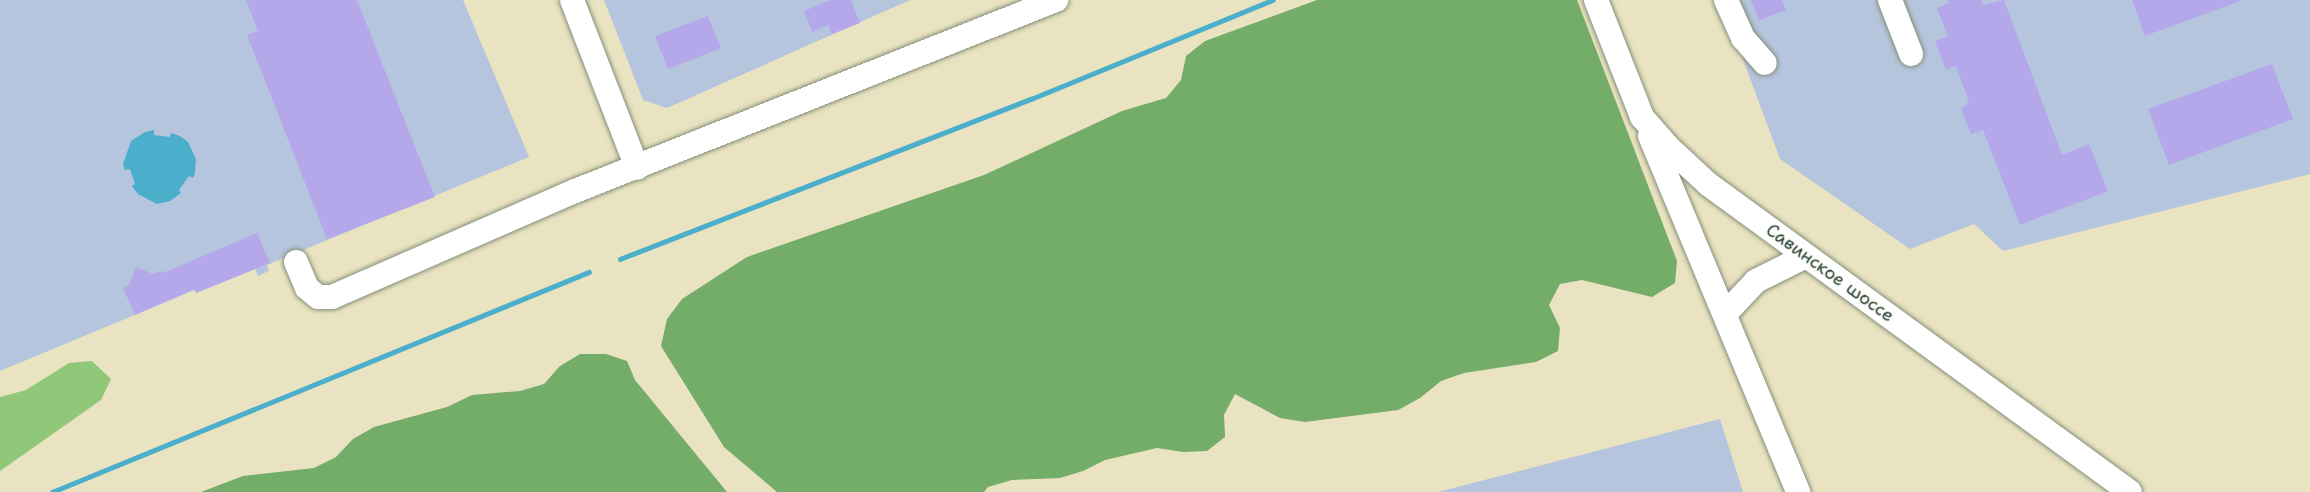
<!DOCTYPE html>
<html>
<head>
<meta charset="utf-8">
<style>
	body { margin:0 }
	#map { position:relative; width:2310px; height:492px; overflow:hidden; background:#eae3c1; font-family:"Shantell Sans",sans-serif }
	div>[style] { position:absolute }
	.industrial>* { inset:0; background:#b6c5de }
	.green>* { inset:0; background:#91c779 }
	.forest>* { inset:0; background:#74ac69 }
	.water>* { inset:0; background:#4baeca }
	.stream>* { height:4.5px; margin:-2.25px; padding:0 2.25px; transform-origin:2.25px; border-radius:2.25px; background:#4baeca }
	.building>* { inset:0; background:#b4a8eb }
	.roads { filter:drop-shadow(0 0 2px #84907a) drop-shadow(0 0 2px #84907a) }
	.minor>* { height:24px; margin:-12px; padding:0 12px; transform-origin:12px; border-radius:12px; background:#fff }
	span { translate:-50% -50%; white-space:nowrap; text-align:center; line-height:1.15; -webkit-text-stroke:4.5px #fdfcf7; paint-order:stroke }
	.street-label { font-size:18px; color:#1f3d34 }
</style>
</head>
<body>
<div id="map">
	<div class="industrial">
		<i style="clip-path:polygon(0 0,463px 0,529px 157px,267px 265px,269px 271px,258px 276px,255px 269px,196px 293px,195px 290px,0 371px)"></i>
		<i style="clip-path:polygon(604px 0,910px 0,667px 108px,643px 100px)"></i>
		<i style="clip-path:polygon(1721px 0,2310px 0,2310px 174px,2003px 251px,1974px 224px,1910px 249px,1780px 159px)"></i>
		<i style="clip-path:polygon(1720px 419px,1743px 492px,1438px 492px)"></i>
	</div>
	<div class="green">
		<i style="clip-path:polygon(92px 361px,111px 379px,101px 400px,0 471px,0 397px,26px 390px,69px 363px)"></i>
	</div>
	<div class="forest">
		<i style="clip-path:polygon(1317px 0,1577px 0,1677px 261px,1675px 283px,1652px 297px,1582px 280px,1560px 284px,1549px 305px,1560px 328px,1558px 351px,1536px 362px,1464px 373px,1441px 381px,1420px 398px,1398px 410px,1305px 422px,1280px 418px,1235px 394px,1224px 415px,1225px 437px,1207px 451px,1183px 452px,1157px 448px,1105px 460px,1083px 471px,1060px 478px,1012px 480px,988px 487px,984px 492px,777px 492px,724px 447px,661px 346px,667px 319px,682px 299px,747px 257px,984px 175px,1122px 111px,1166px 98px,1181px 80px,1186px 56px,1205px 41px)"></i>
		<i style="clip-path:polygon(580px 354px,606px 354px,627px 361px,635px 380px,727px 492px,201px 492px,243px 476px,314px 468px,336px 457px,353px 439px,374px 427px,447px 407px,472px 395px,520px 391px,544px 384px,560px 366px)"></i>
	</div>
	<div class="water">
		<i style="clip-path:polygon(154px 130px,154px 135px,170px 137px,171px 133px,180px 136px,188px 142px,196px 159px,195px 173px,193px 178px,189px 176px,179px 190px,181px 193px,170px 201px,157px 204px,138px 194px,132px 186px,135px 184px,130px 169px,125px 170px,123px 164px,131px 141px,145px 132px)"></i>
	</div>
	<div class="stream">
		<i style="left:620px;top:259px;width:441px;rotate:-21.3deg"></i>
		<i style="left:1031px;top:99px;width:261px;rotate:-22.3deg"></i>
		<i style="left:52px;top:492px;width:580px;rotate:-22.28deg"></i>
	</div>
	<div class="building">
		<i style="clip-path:polygon(246px 0,357px 0,435px 197px,327px 239px,247px 35px,258px 31px)"></i>
		<i style="clip-path:polygon(831px 0,851px 0,860px 23px,832px 34px,828px 25px,812px 32px,804px 11px)"></i>
		<i style="clip-path:polygon(1751px 0,1782px 0,1786px 10px,1759px 20px)"></i>
		<i style="clip-path:polygon(1947px 0,1981px 0,1983px 5px,2004px 0,2062px 155px,2089px 144px,2108px 191px,2020px 225px,1983px 130px,1971px 134px,1961px 109px,1969px 102px,1956px 66px,1946px 70px,1935px 41px,1948px 36px,1937px 8px,1949px 3px)"></i>
		<i style="clip-path:polygon(2132px 0,2239px 0,2240px 1px,2145px 36px)"></i>
		<i style="clip-path:polygon(708px 16px,721px 48px,668px 69px,655px 36px)"></i>
		<i style="clip-path:polygon(2272px 64px,2293px 119px,2169px 165px,2148px 109px)"></i>
		<i style="clip-path:polygon(257px 233px,270px 263px,196px 293px,194px 289px,135px 315px,123px 288px,129px 285px,136px 267px,153px 274px,162px 271px,163px 273px)"></i>
	</div>
	<div class="roads">
		<div class="minor">
			<i style="left:572px;top:0;width:180px;rotate:68.8deg"></i>
			<i style="left:1596px;top:0;width:126px;rotate:68.5deg"></i>
			<i style="left:1642px;top:117px;width:38px;rotate:49deg"></i>
			<i style="left:1667px;top:146px;width:56px;rotate:42.8deg"></i>
			<i style="left:1708px;top:184px;width:522px;rotate:36.12deg"></i>
			<i style="left:1726px;top:0;width:42px;rotate:65.9deg"></i>
			<i style="left:1743px;top:38px;width:33px;rotate:49deg"></i>
			<i style="left:1890px;top:0;width:58px;rotate:68.7deg"></i>
			<i style="left:1650px;top:136px;width:386px;rotate:67.4deg"></i>
			<i style="left:296px;top:262px;width:28px;rotate:67deg"></i>
			<i style="left:307px;top:288px;width:14px;rotate:39deg"></i>
			<i style="left:318px;top:297px;width:14px"></i>
			<i style="left:332px;top:297px;width:265px;rotate:-23.6deg"></i>
			<i style="left:575px;top:191px;width:518px;rotate:-21.66deg"></i>
			<i style="left:1725px;top:314px;width:45px;rotate:-46.8deg"></i>
			<i style="left:1756px;top:281px;width:56px;rotate:-26.6deg"></i>
		</div>
	</div>
	<div class="street-label">
		<span style="left:1830px;top:273px;rotate:36deg">Савинское шоссе</span>
	</div>
</div>
</body>
</html>
